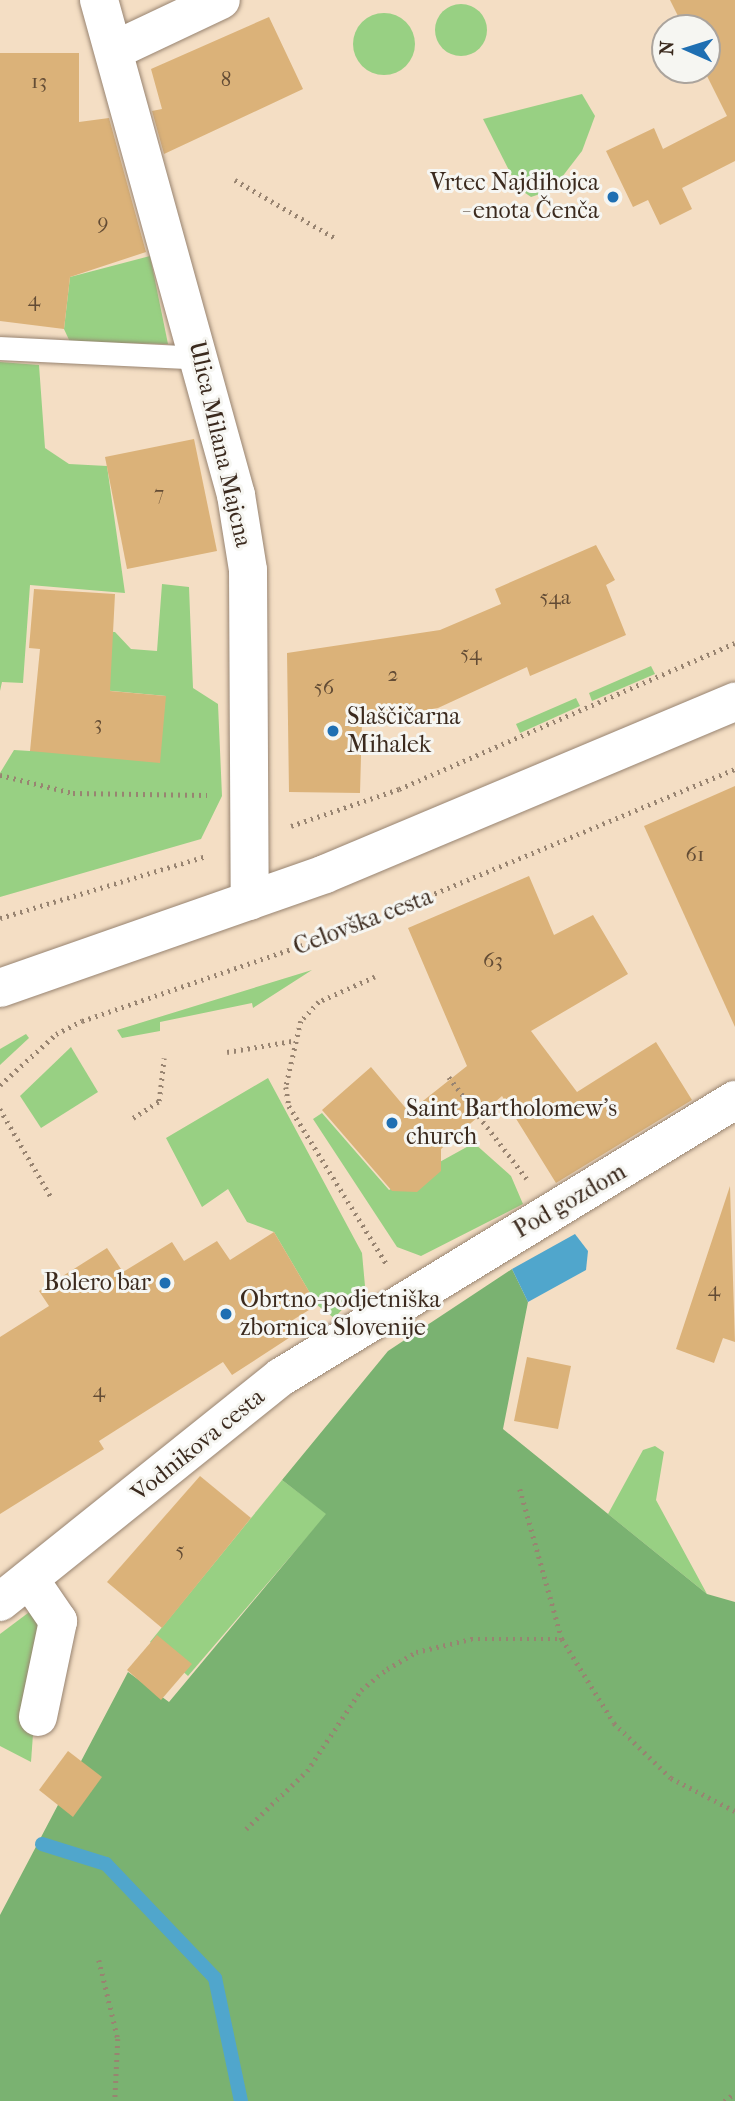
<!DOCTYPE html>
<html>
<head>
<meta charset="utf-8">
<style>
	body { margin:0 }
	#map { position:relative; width:735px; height:2101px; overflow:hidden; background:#f4dec4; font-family:"IM FELL French Canon",serif }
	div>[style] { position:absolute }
	.green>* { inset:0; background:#98d083 }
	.round { border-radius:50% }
	.forest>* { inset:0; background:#7ab271 }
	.water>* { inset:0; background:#50a6cc }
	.stream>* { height:14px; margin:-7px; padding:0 7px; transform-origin:7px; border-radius:7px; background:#50a6cc }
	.building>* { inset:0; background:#dbb279 }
	.path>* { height:4.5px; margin-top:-2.25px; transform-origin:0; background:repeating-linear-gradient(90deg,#988471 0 2px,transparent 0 7px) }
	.roads { filter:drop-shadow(0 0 2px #988471) drop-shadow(0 0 2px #988471) }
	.lane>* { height:23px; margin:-11.5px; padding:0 11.5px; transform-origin:11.5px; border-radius:11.5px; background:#fff }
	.street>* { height:38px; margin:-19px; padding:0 19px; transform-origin:19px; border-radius:19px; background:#fff }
	.primary>* { height:38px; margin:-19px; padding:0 19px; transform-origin:19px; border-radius:19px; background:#fff }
	.dots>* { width:19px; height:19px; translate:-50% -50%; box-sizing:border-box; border:4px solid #f6f6f2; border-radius:50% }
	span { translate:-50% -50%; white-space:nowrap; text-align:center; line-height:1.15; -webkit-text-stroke:6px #f6f6f2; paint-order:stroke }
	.number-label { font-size:21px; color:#634c35 }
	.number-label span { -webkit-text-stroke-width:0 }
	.poi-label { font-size:24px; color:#3b2a1e }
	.right { translate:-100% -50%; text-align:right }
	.left { translate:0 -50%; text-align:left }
	.street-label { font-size:24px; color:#3b2a1e }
	.north { position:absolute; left:651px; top:14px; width:70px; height:70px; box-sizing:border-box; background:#f6f6f2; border:2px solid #aba49d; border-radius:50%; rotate:273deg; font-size:19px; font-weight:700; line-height:28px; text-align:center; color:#3b2a1e }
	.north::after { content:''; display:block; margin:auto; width:24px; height:32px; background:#1f6fb2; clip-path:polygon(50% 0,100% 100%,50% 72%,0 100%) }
</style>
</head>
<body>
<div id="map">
	<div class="green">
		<i class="round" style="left:435px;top:4px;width:52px;height:52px"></i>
		<i class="round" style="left:353px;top:13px;width:62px;height:62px"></i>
		<i style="clip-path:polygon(582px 94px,595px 116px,582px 151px,552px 190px,531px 197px,518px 188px,483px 119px)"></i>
		<i style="clip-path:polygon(150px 256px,168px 344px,70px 342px,64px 329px,70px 277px)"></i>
		<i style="clip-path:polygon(0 362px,39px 365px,45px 448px,69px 464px,107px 466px,125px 593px,30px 585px,23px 683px,2px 682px,0 691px)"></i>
		<i style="clip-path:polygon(162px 584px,189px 587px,193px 688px,218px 704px,222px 796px,201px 839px,0 897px,0 773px,14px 750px,30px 751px,166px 696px,37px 684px,69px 630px,115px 632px,131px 649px,157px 651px)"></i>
		<i style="clip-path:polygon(651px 666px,655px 674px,592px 701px,589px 693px)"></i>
		<i style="clip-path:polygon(576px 698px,580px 706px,520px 733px,516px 724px)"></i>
		<i style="clip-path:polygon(312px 970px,253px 1008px,252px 1003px,160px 1022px,160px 1031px,122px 1038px,117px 1030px)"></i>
		<i style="clip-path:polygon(26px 1034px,29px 1038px,0 1065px,0 1049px)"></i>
		<i style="clip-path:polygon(71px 1047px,98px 1092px,41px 1128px,20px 1096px)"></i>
		<i style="clip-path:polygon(268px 1078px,362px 1253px,365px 1286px,334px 1318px,317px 1305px,274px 1232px,247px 1222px,228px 1189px,202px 1207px,166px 1138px)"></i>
		<i style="clip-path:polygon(322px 1113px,389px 1190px,474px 1143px,511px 1176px,523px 1204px,421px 1256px,397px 1247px,313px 1119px)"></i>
		<i style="clip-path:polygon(655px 1446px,664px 1452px,656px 1500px,707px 1594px,608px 1514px,643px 1450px)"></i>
		<i style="clip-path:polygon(282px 1480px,327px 1514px,188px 1676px,150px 1642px)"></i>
		<i style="clip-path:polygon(40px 1604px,34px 1720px,31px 1762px,0 1746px,0 1634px)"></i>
	</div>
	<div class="forest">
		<i style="clip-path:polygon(512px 1269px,528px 1302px,503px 1429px,707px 1594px,735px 1602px,735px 2101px,0 2101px,0 1915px,128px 1672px,169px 1702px,326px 1514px,282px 1480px,388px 1351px)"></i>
	</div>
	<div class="water">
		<i style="clip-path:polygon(575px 1234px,588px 1251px,586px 1270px,528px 1302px,512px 1269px)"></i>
	</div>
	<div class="stream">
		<i style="left:42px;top:1844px;width:67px;rotate:17.4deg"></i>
		<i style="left:106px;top:1864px;width:158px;rotate:46.3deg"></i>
		<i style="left:215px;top:1978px;width:126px;rotate:78.1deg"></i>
	</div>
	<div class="building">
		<i style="clip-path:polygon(670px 0,735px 0,735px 161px,682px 188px,692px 209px,660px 225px,648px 200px,633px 207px,606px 151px,654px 128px,663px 149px,727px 116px,704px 70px,707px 28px,684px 28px)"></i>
		<i style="clip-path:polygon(269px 17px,303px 89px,164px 154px,152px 111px,162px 109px,151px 69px)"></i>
		<i style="clip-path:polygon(0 53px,79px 53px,79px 122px,109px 118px,146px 252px,70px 277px,64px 329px,0 321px)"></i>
		<i style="clip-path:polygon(194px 439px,217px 551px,127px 569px,105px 457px)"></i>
		<i style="clip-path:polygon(596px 545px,615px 580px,606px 585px,626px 635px,530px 676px,527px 667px,438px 708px,362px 721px,360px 793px,289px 792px,287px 653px,440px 630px,501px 604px,495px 589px)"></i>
		<i style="clip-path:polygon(34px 589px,115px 594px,110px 691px,166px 696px,160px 763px,30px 751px,40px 649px,29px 648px)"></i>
		<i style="clip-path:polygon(735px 786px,735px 1027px,644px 826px)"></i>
		<i style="clip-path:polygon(529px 876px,554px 935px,593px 915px,628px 974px,531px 1031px,577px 1092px,656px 1042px,692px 1100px,556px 1183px,502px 1096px,441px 1149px,441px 1171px,417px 1192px,392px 1191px,322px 1110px,371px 1067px,409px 1112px,467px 1066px,408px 928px)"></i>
		<i style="clip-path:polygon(730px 1186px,735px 1342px,723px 1338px,714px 1363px,676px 1349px)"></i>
		<i style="clip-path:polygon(274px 1232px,317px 1305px,288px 1323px,295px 1334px,232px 1375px,223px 1362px,99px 1441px,104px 1449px,0 1514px,0 1337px,49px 1306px,39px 1291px,107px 1248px,123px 1272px,172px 1242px,184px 1261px,217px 1241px,230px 1260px)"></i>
		<i style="clip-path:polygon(527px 1357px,571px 1366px,558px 1429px,514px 1421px)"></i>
		<i style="clip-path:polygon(200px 1476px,251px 1518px,162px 1628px,107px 1582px)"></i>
		<i style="clip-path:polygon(157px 1635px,192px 1664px,161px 1700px,127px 1670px)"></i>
		<i style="clip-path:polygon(68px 1751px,102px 1777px,73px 1817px,39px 1790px)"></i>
	</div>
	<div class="path">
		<i style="left:235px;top:180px;width:116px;rotate:30.1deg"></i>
		<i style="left:0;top:775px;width:75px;rotate:13.9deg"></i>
		<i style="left:73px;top:793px;width:134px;rotate:0.9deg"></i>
		<i style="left:291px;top:826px;width:114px;rotate:-18.9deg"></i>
		<i style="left:399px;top:789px;width:366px;rotate:-23.5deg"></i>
		<i style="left:0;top:918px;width:216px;rotate:-16.7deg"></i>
		<i style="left:375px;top:977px;width:61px;rotate:155.9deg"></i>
		<i style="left:319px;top:1002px;width:26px;rotate:133deg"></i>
		<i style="left:301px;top:1021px;width:68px;rotate:102.8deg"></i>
		<i style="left:286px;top:1087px;width:19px;rotate:81deg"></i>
		<i style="left:289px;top:1106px;width:185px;rotate:58.3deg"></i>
		<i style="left:227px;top:1052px;width:66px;rotate:-9.6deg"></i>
		<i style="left:449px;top:1077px;width:128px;rotate:52.6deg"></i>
		<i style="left:0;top:1085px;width:76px;rotate:-42.3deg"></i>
		<i style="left:56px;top:1034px;width:29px;rotate:-27deg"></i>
		<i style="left:82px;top:1021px;width:277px;rotate:-19deg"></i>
		<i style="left:344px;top:931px;width:423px;rotate:-22.5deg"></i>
		<i style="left:0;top:1109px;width:102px;rotate:59.9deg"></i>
		<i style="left:133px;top:1118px;width:31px;rotate:-33deg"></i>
		<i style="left:159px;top:1101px;width:43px;rotate:-83.4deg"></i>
		<i style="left:520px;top:1489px;width:156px;rotate:74.4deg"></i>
		<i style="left:562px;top:1639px;width:99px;rotate:58.2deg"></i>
		<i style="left:614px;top:1723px;width:79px;rotate:44deg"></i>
		<i style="left:671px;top:1778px;width:72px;rotate:27.3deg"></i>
		<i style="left:246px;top:1829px;width:84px;rotate:-43.6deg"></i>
		<i style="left:307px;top:1771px;width:97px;rotate:-56.3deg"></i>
		<i style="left:361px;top:1690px;width:33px;rotate:-39deg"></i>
		<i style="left:387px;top:1669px;width:34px;rotate:-30deg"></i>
		<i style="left:416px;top:1652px;width:57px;rotate:-13.3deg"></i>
		<i style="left:471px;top:1639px;width:91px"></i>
		<i style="left:99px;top:1960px;width:81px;rotate:76.5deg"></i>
		<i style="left:118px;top:2039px;width:62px;rotate:92.8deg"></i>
		<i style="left:724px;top:2101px;width:14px;rotate:-36deg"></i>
	</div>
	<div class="roads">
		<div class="lane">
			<i style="left:0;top:348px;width:201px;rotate:2.8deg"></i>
		</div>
		<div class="street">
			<i style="left:99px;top:0;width:514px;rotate:74.53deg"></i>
			<i style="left:236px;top:495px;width:76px;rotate:80.9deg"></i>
			<i style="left:248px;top:570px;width:331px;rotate:89.7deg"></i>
			<i style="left:115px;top:50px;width:117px;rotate:-25.3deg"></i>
			<i style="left:30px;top:1580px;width:50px;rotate:55.7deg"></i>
			<i style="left:58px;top:1621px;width:98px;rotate:101.8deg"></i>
			<i style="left:0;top:1602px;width:360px;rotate:-38.7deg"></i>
			<i style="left:281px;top:1377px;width:532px;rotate:-31.39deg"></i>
		</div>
		<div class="primary">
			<i style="left:0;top:988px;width:344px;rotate:-19.3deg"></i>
			<i style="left:325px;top:874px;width:445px;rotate:-22.8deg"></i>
		</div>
	</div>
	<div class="dots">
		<i style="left:613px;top:197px;background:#1f6fb2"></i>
		<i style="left:333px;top:731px;background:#1f6fb2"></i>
		<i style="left:392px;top:1123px;background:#1f6fb2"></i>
		<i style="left:165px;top:1283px;background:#1f6fb2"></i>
		<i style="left:226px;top:1314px;background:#1f6fb2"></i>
	</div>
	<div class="number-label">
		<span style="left:226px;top:79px">8</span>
		<span style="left:39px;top:81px">13</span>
		<span style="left:103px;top:222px">9</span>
		<span style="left:34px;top:299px">4</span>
		<span style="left:159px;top:493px">7</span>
		<span style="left:555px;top:597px">54a</span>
		<span style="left:471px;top:653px">54</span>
		<span style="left:393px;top:674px">2</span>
		<span style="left:324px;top:687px">56</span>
		<span style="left:98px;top:723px">3</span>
		<span style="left:695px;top:854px">61</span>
		<span style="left:493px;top:960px">63</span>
		<span style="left:714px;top:1289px">4</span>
		<span style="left:99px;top:1390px">4</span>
		<span style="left:180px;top:1550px">5</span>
	</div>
	<div class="poi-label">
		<span class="right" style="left:599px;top:197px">Vrtec Najdihojca<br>- enota Čenča</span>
		<span class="left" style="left:347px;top:731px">Slaščičarna<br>Mihalek</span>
		<span class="left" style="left:406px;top:1123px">Saint Bartholomew's<br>church</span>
		<span class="right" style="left:151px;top:1283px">Bolero bar</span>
		<span class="left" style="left:240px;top:1314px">Obrtno-podjetniška<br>zbornica Slovenije</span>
	</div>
	<div class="street-label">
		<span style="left:220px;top:444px;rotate:77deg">Ulica Milana Majcna</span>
		<span style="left:363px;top:922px;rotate:-21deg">Celovška cesta</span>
		<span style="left:570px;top:1201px;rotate:-30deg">Pod gozdom</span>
		<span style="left:198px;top:1445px;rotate:-39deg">Vodnikova cesta</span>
	</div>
	<div class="north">N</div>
</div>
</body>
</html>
